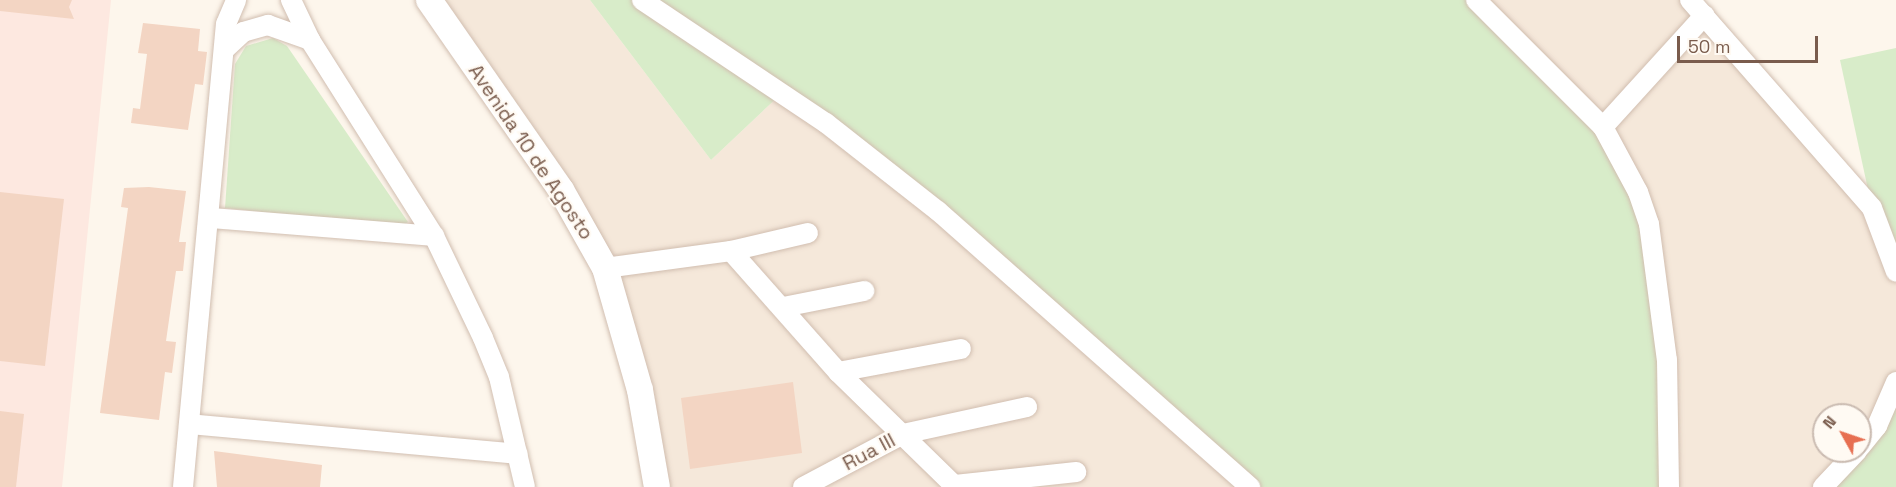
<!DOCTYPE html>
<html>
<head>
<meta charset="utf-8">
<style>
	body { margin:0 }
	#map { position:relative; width:1896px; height:487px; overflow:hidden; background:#fdf6ec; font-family:"Space Grotesk",sans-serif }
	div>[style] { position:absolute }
	.residential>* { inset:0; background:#f5e8da }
	.commercial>* { inset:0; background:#fde8e0 }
	.green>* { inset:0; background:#d8ecc9 }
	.building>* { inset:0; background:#f3d5c3 }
	.roads { filter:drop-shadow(0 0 2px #d1beb0) drop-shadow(0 0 2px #d1beb0) }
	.minor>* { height:20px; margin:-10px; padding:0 10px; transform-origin:10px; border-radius:10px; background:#fff }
	.tertiary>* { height:26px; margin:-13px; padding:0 13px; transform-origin:13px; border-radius:13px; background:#fff }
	span { translate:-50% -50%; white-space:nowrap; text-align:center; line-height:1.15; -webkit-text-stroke:4.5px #fffaf3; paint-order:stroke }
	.street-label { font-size:20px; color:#7a5c4d }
	.north { position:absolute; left:1812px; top:403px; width:60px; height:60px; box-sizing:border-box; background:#fffaf3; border:2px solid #cabbb1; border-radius:50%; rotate:310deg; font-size:16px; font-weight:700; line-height:24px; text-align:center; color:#7a5c4d }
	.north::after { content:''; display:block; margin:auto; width:21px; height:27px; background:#e76f51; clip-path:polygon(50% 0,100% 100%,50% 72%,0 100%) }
	.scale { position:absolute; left:1677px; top:36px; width:141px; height:27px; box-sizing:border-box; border:3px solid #7a5c4d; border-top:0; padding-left:8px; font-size:18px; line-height:21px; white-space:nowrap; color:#7a5c4d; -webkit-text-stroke:4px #fffaf3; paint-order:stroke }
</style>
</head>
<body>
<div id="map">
	<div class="residential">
		<i style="clip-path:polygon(423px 0,590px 0,711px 160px,782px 93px,826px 123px,1250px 487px,657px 487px,605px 268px)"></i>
		<i style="clip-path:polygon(1476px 0,1690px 0,1872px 208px,1896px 272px,1896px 382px,1860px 447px,1860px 415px,1824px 415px,1824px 451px,1857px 451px,1823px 487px,1669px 487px)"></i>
	</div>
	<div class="commercial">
		<i style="clip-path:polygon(0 0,111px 0,62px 487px,0 487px)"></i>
	</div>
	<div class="green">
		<i style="clip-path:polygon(590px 0,1476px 0,1603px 127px,1638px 192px,1659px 285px,1669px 487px,1250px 487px,1204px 443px,782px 93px,711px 160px)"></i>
		<i style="clip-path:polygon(273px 38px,287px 46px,408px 222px,401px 227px,225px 208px,235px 64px,246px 46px)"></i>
		<i style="clip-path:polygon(1896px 48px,1896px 272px,1872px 208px,1840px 60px)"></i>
		<i style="clip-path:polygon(1896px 382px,1896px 487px,1823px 487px)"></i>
	</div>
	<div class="building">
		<i style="clip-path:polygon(0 0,72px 0,69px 7px,74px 19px,0 11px)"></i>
		<i style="clip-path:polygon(143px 23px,200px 29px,198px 51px,207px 52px,203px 85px,195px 84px,188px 130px,131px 123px,133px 108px,140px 109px,147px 54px,138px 53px)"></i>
		<i style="clip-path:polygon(149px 187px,186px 191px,179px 242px,186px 242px,183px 271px,176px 271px,166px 341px,176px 342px,172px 373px,165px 372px,159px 420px,100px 413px,128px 208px,121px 207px,124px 188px)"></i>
		<i style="clip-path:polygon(0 192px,64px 199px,45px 366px,0 361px)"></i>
		<i style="clip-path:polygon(793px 382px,802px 453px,690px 469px,681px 398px)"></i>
		<i style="clip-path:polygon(0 411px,24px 414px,16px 487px,0 487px)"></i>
		<i style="clip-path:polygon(214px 451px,322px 465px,320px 487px,217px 487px)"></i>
	</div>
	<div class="roads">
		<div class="minor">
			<i style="left:291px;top:0;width:44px;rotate:64.6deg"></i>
			<i style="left:310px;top:40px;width:232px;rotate:57.7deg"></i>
			<i style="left:434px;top:236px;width:113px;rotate:64.3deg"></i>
			<i style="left:483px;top:338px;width:42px;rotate:67.7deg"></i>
			<i style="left:499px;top:377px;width:113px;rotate:76.7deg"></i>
			<i style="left:642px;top:0;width:221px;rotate:33.8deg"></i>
			<i style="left:826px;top:123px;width:142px;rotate:38.2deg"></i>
			<i style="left:938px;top:211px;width:417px;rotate:41.5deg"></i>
			<i style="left:1476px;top:0;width:180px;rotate:45deg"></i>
			<i style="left:1603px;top:127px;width:74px;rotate:61.7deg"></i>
			<i style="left:1638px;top:192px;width:34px;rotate:71deg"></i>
			<i style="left:1649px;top:224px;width:137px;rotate:82.5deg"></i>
			<i style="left:1667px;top:360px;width:127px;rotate:89.1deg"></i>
			<i style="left:1690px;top:0;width:276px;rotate:48.8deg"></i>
			<i style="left:1872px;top:208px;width:68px;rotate:69.4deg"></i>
			<i style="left:225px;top:49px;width:25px;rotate:-43deg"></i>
			<i style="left:243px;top:32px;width:26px;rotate:-16deg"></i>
			<i style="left:268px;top:25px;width:45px;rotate:19.7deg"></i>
			<i style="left:1603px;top:127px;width:151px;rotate:-47.7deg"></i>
			<i style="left:212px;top:218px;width:223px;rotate:4.6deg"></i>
			<i style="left:731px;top:251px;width:162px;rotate:48.5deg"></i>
			<i style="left:838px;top:372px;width:165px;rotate:44.3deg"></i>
			<i style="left:605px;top:268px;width:127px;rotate:-7.7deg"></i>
			<i style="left:731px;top:251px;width:79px;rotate:-13.2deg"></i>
			<i style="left:783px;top:307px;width:83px;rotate:-11.2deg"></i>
			<i style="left:838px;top:372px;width:125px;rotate:-10.6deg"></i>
			<i style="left:189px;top:424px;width:330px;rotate:5.2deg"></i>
			<i style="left:1860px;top:447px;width:27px;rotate:-51deg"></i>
			<i style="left:1877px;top:426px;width:48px;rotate:-66.6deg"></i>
			<i style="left:955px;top:485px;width:122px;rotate:-6.1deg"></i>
			<i style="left:183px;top:487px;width:465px;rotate:-84.7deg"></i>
			<i style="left:226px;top:24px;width:26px;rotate:-67deg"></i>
			<i style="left:803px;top:487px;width:113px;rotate:-27.9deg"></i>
			<i style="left:903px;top:434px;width:127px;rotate:-12.3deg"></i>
			<i style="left:1823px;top:487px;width:50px;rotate:-46.6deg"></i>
		</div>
		<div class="tertiary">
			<i style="left:429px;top:0;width:231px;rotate:55.2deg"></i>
			<i style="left:561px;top:190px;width:90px;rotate:60.6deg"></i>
			<i style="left:605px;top:268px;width:127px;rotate:74deg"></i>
			<i style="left:640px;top:390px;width:98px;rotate:80.1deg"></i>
		</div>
	</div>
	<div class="street-label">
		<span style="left:531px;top:152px;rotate:56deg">Avenida 10 de Agosto</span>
		<span style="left:869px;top:452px;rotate:-28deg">Rua III</span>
	</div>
	<div class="north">N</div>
	<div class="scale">50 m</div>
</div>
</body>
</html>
